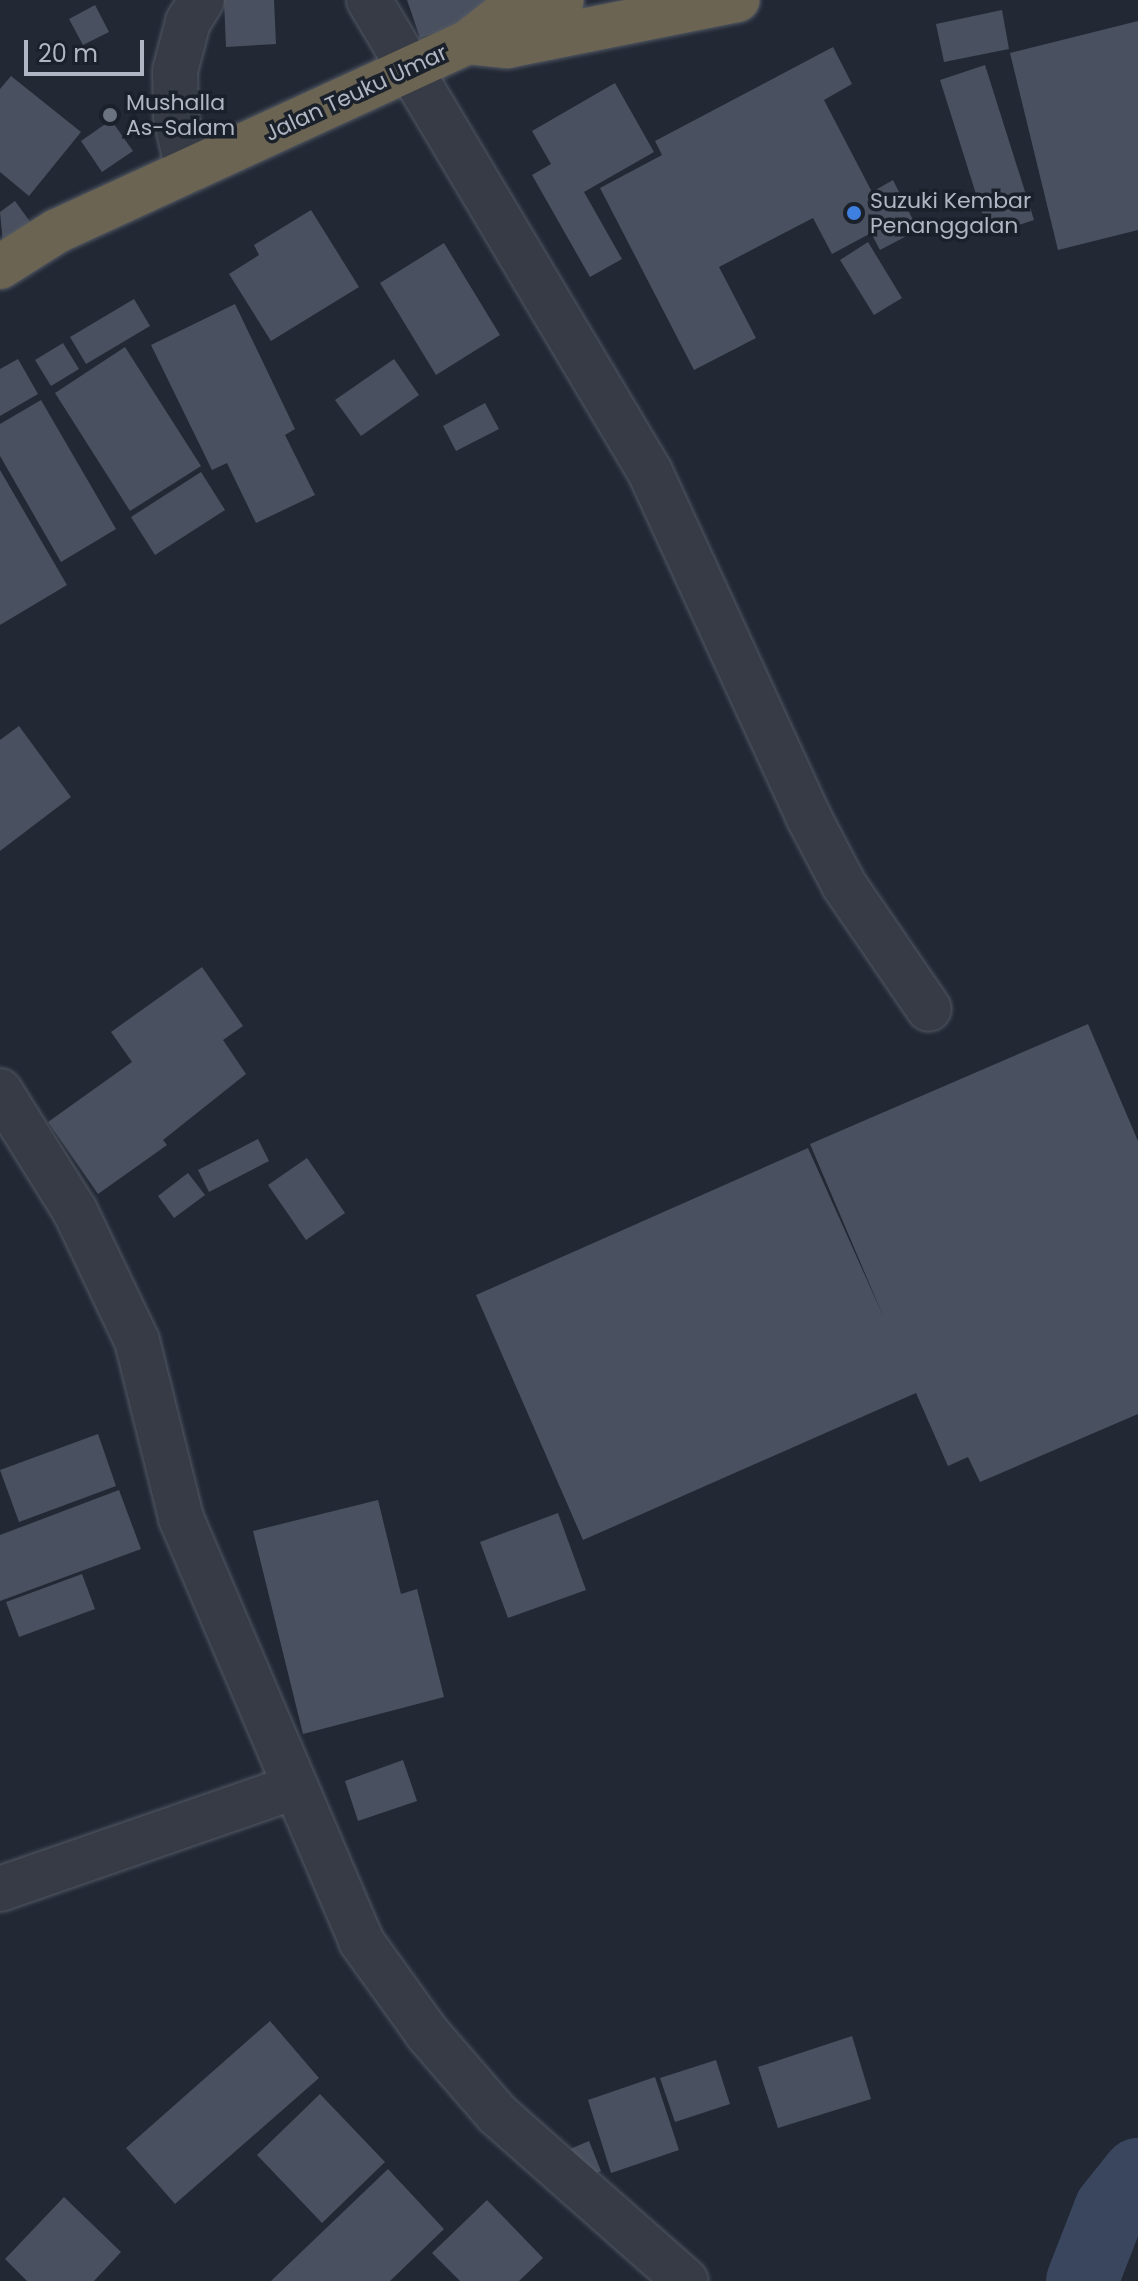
<!DOCTYPE html>
<html>
<head>
<meta charset="utf-8">
<style>
	body { margin:0 }
	#map { position:relative; width:1138px; height:2281px; overflow:hidden; background:#222935; font-family:Poppins,sans-serif }
	div>[style] { position:absolute }
	.river>* { height:72px; margin:-36px; padding:0 36px; transform-origin:36px; border-radius:36px; background:#39465d }
	.building>* { inset:0; background:#49505f }
	.roads { filter:drop-shadow(0 0 2px #535964) drop-shadow(0 0 2px #535964) }
	.minor>* { height:44px; margin:-22px; padding:0 22px; transform-origin:22px; border-radius:22px; background:#363b46 }
	.highway>* { height:44px; margin:-22px; padding:0 22px; transform-origin:22px; border-radius:22px; background:#6b6453 }
	.dots>* { width:22px; height:22px; translate:-50% -50%; box-sizing:border-box; border:4px solid #1b212b; border-radius:50% }
	span { translate:-50% -50%; white-space:nowrap; text-align:center; line-height:1.15; -webkit-text-stroke:7px #1b212b; paint-order:stroke }
	.street-label { font-size:22px; color:#b0b6c3 }
	.poi-label { font-size:22px; color:#b0b6c3 }
	.left { translate:0 -50%; text-align:left }
	.scale { position:absolute; left:24px; top:40px; width:120px; height:36px; box-sizing:border-box; border:4px solid #b0b6c3; border-top:0; padding-left:10px; font-size:24px; line-height:28px; white-space:nowrap; color:#b0b6c3; -webkit-text-stroke:6px #1b212b; paint-order:stroke }
</style>
</head>
<body>
<div id="map">
	<div class="river">
		<i style="left:1082px;top:2281px;width:77px;rotate:-68.7deg"></i>
		<i style="left:1110px;top:2209px;width:45px;rotate:-51.3deg"></i>
	</div>
	<div class="building">
		<i style="clip-path:polygon(224px 0,274px 0,276px 44px,226px 47px)"></i>
		<i style="clip-path:polygon(407px 0,528px 0,420px 38px)"></i>
		<i style="clip-path:polygon(95px 5px,109px 32px,83px 45px,69px 19px)"></i>
		<i style="clip-path:polygon(1002px 10px,1009px 49px,944px 62px,936px 24px)"></i>
		<i style="clip-path:polygon(1138px 21px,1138px 230px,1058px 250px,1010px 53px)"></i>
		<i style="clip-path:polygon(833px 47px,852px 84px,824px 100px,872px 192px,893px 180px,918px 230px,880px 250px,871px 233px,832px 254px,813px 218px,719px 267px,756px 338px,694px 370px,600px 188px,662px 155px,655px 141px)"></i>
		<i style="clip-path:polygon(985px 65px,1034px 220px,989px 235px,940px 80px)"></i>
		<i style="clip-path:polygon(11px 76px,81px 132px,29px 196px,0 172px,0 89px)"></i>
		<i style="clip-path:polygon(615px 83px,654px 152px,584px 192px,622px 259px,590px 277px,532px 175px,551px 164px,532px 131px)"></i>
		<i style="clip-path:polygon(111px 120px,133px 151px,102px 172px,81px 141px)"></i>
		<i style="clip-path:polygon(15px 201px,31px 223px,3px 244px,0 212px)"></i>
		<i style="clip-path:polygon(311px 210px,359px 287px,271px 341px,229px 274px,259px 255px,254px 245px)"></i>
		<i style="clip-path:polygon(868px 242px,902px 298px,874px 315px,840px 260px)"></i>
		<i style="clip-path:polygon(444px 243px,500px 335px,436px 375px,380px 283px)"></i>
		<i style="clip-path:polygon(134px 299px,150px 326px,86px 364px,70px 337px)"></i>
		<i style="clip-path:polygon(235px 304px,295px 429px,285px 435px,315px 495px,256px 523px,227px 463px,212px 470px,151px 345px)"></i>
		<i style="clip-path:polygon(63px 343px,79px 369px,51px 386px,35px 360px)"></i>
		<i style="clip-path:polygon(125px 347px,201px 466px,130px 511px,55px 393px)"></i>
		<i style="clip-path:polygon(18px 359px,38px 394px,0 416px,0 369px)"></i>
		<i style="clip-path:polygon(394px 359px,419px 395px,361px 436px,335px 400px)"></i>
		<i style="clip-path:polygon(41px 400px,116px 529px,61px 562px,0 456px,0 424px)"></i>
		<i style="clip-path:polygon(485px 403px,499px 429px,456px 451px,443px 426px)"></i>
		<i style="clip-path:polygon(0 470px,67px 585px,0 625px)"></i>
		<i style="clip-path:polygon(201px 472px,225px 510px,155px 555px,131px 517px)"></i>
		<i style="clip-path:polygon(19px 726px,71px 797px,0 851px,0 740px)"></i>
		<i style="clip-path:polygon(202px 967px,243px 1026px,223px 1040px,246px 1074px,163px 1140px,167px 1145px,98px 1194px,48px 1122px,132px 1062px,111px 1032px)"></i>
		<i style="clip-path:polygon(1088px 1024px,1138px 1141px,1138px 1414px,980px 1482px,968px 1457px,948px 1466px,916px 1393px,583px 1540px,476px 1295px,808px 1148px,884px 1318px,810px 1144px)"></i>
		<i style="clip-path:polygon(258px 1139px,269px 1161px,209px 1192px,198px 1170px)"></i>
		<i style="clip-path:polygon(307px 1158px,345px 1213px,306px 1240px,268px 1185px)"></i>
		<i style="clip-path:polygon(188px 1173px,205px 1195px,174px 1218px,158px 1196px)"></i>
		<i style="clip-path:polygon(98px 1434px,116px 1486px,19px 1522px,0 1470px)"></i>
		<i style="clip-path:polygon(119px 1490px,141px 1549px,0 1601px,0 1535px)"></i>
		<i style="clip-path:polygon(378px 1500px,401px 1594px,417px 1589px,444px 1697px,303px 1734px,253px 1531px)"></i>
		<i style="clip-path:polygon(558px 1513px,586px 1590px,508px 1618px,480px 1542px)"></i>
		<i style="clip-path:polygon(82px 1574px,95px 1609px,19px 1637px,6px 1602px)"></i>
		<i style="clip-path:polygon(403px 1760px,417px 1801px,358px 1821px,345px 1781px)"></i>
		<i style="clip-path:polygon(270px 2021px,319px 2078px,175px 2204px,126px 2148px)"></i>
		<i style="clip-path:polygon(852px 2036px,871px 2099px,778px 2128px,758px 2067px)"></i>
		<i style="clip-path:polygon(716px 2060px,730px 2104px,675px 2122px,660px 2078px)"></i>
		<i style="clip-path:polygon(655px 2077px,679px 2150px,611px 2173px,588px 2100px)"></i>
		<i style="clip-path:polygon(320px 2094px,385px 2162px,322px 2223px,257px 2155px)"></i>
		<i style="clip-path:polygon(589px 2141px,601px 2171px,576px 2182px,563px 2152px)"></i>
		<i style="clip-path:polygon(388px 2169px,444px 2229px,390px 2281px,271px 2281px)"></i>
		<i style="clip-path:polygon(64px 2197px,121px 2252px,94px 2281px,27px 2281px,5px 2259px)"></i>
		<i style="clip-path:polygon(487px 2200px,543px 2258px,519px 2281px,460px 2281px,432px 2253px)"></i>
	</div>
	<div class="roads">
		<div class="minor">
			<i style="left:369px;top:0;width:549px;rotate:59.23deg"></i>
			<i style="left:650px;top:472px;width:379px;rotate:65.3deg"></i>
			<i style="left:808px;top:816px;width:78px;rotate:62.4deg"></i>
			<i style="left:844px;top:885px;width:150px;rotate:55.6deg"></i>
			<i style="left:188px;top:171px;width:55px;rotate:-102.5deg"></i>
			<i style="left:176px;top:117px;width:46px;rotate:-91.2deg"></i>
			<i style="left:175px;top:71px;width:51px;rotate:-75.1deg"></i>
			<i style="left:188px;top:22px;width:26px;rotate:-58deg"></i>
			<i style="left:0;top:1091px;width:142px;rotate:58deg"></i>
			<i style="left:75px;top:1211px;width:144px;rotate:64.5deg"></i>
			<i style="left:137px;top:1341px;width:182px;rotate:76deg"></i>
			<i style="left:181px;top:1518px;width:460px;rotate:66.9deg"></i>
			<i style="left:361px;top:1941px;width:113px;rotate:54.3deg"></i>
			<i style="left:427px;top:2033px;width:107px;rotate:49.2deg"></i>
			<i style="left:497px;top:2114px;width:252px;rotate:41.5deg"></i>
			<i style="left:0;top:1889px;width:308px;rotate:-19.1deg"></i>
		</div>
		<div class="highway">
			<i style="left:468px;top:42px;width:47px;rotate:-38.1deg"></i>
			<i style="left:505px;top:13px;width:58px;rotate:-12.8deg"></i>
			<i style="left:0;top:267px;width:67px;rotate:-32.3deg"></i>
			<i style="left:57px;top:231px;width:452px;rotate:-24.7deg"></i>
			<i style="left:468px;top:42px;width:39px;rotate:6deg"></i>
			<i style="left:507px;top:46px;width:235px;rotate:-11.3deg"></i>
		</div>
	</div>
	<div class="dots">
		<i style="left:110px;top:115px;background:#6b7280"></i>
		<i style="left:854px;top:213px;background:#3f7fe0"></i>
	</div>
	<div class="street-label">
		<span style="left:356px;top:93px;rotate:-25deg">Jalan Teuku Umar</span>
	</div>
	<div class="poi-label">
		<span class="left" style="left:126px;top:115px">Mushalla<br>As-Salam</span>
		<span class="left" style="left:870px;top:213px">Suzuki Kembar<br>Penanggalan</span>
	</div>
	<div class="scale">20 m</div>
</div>
</body>
</html>
